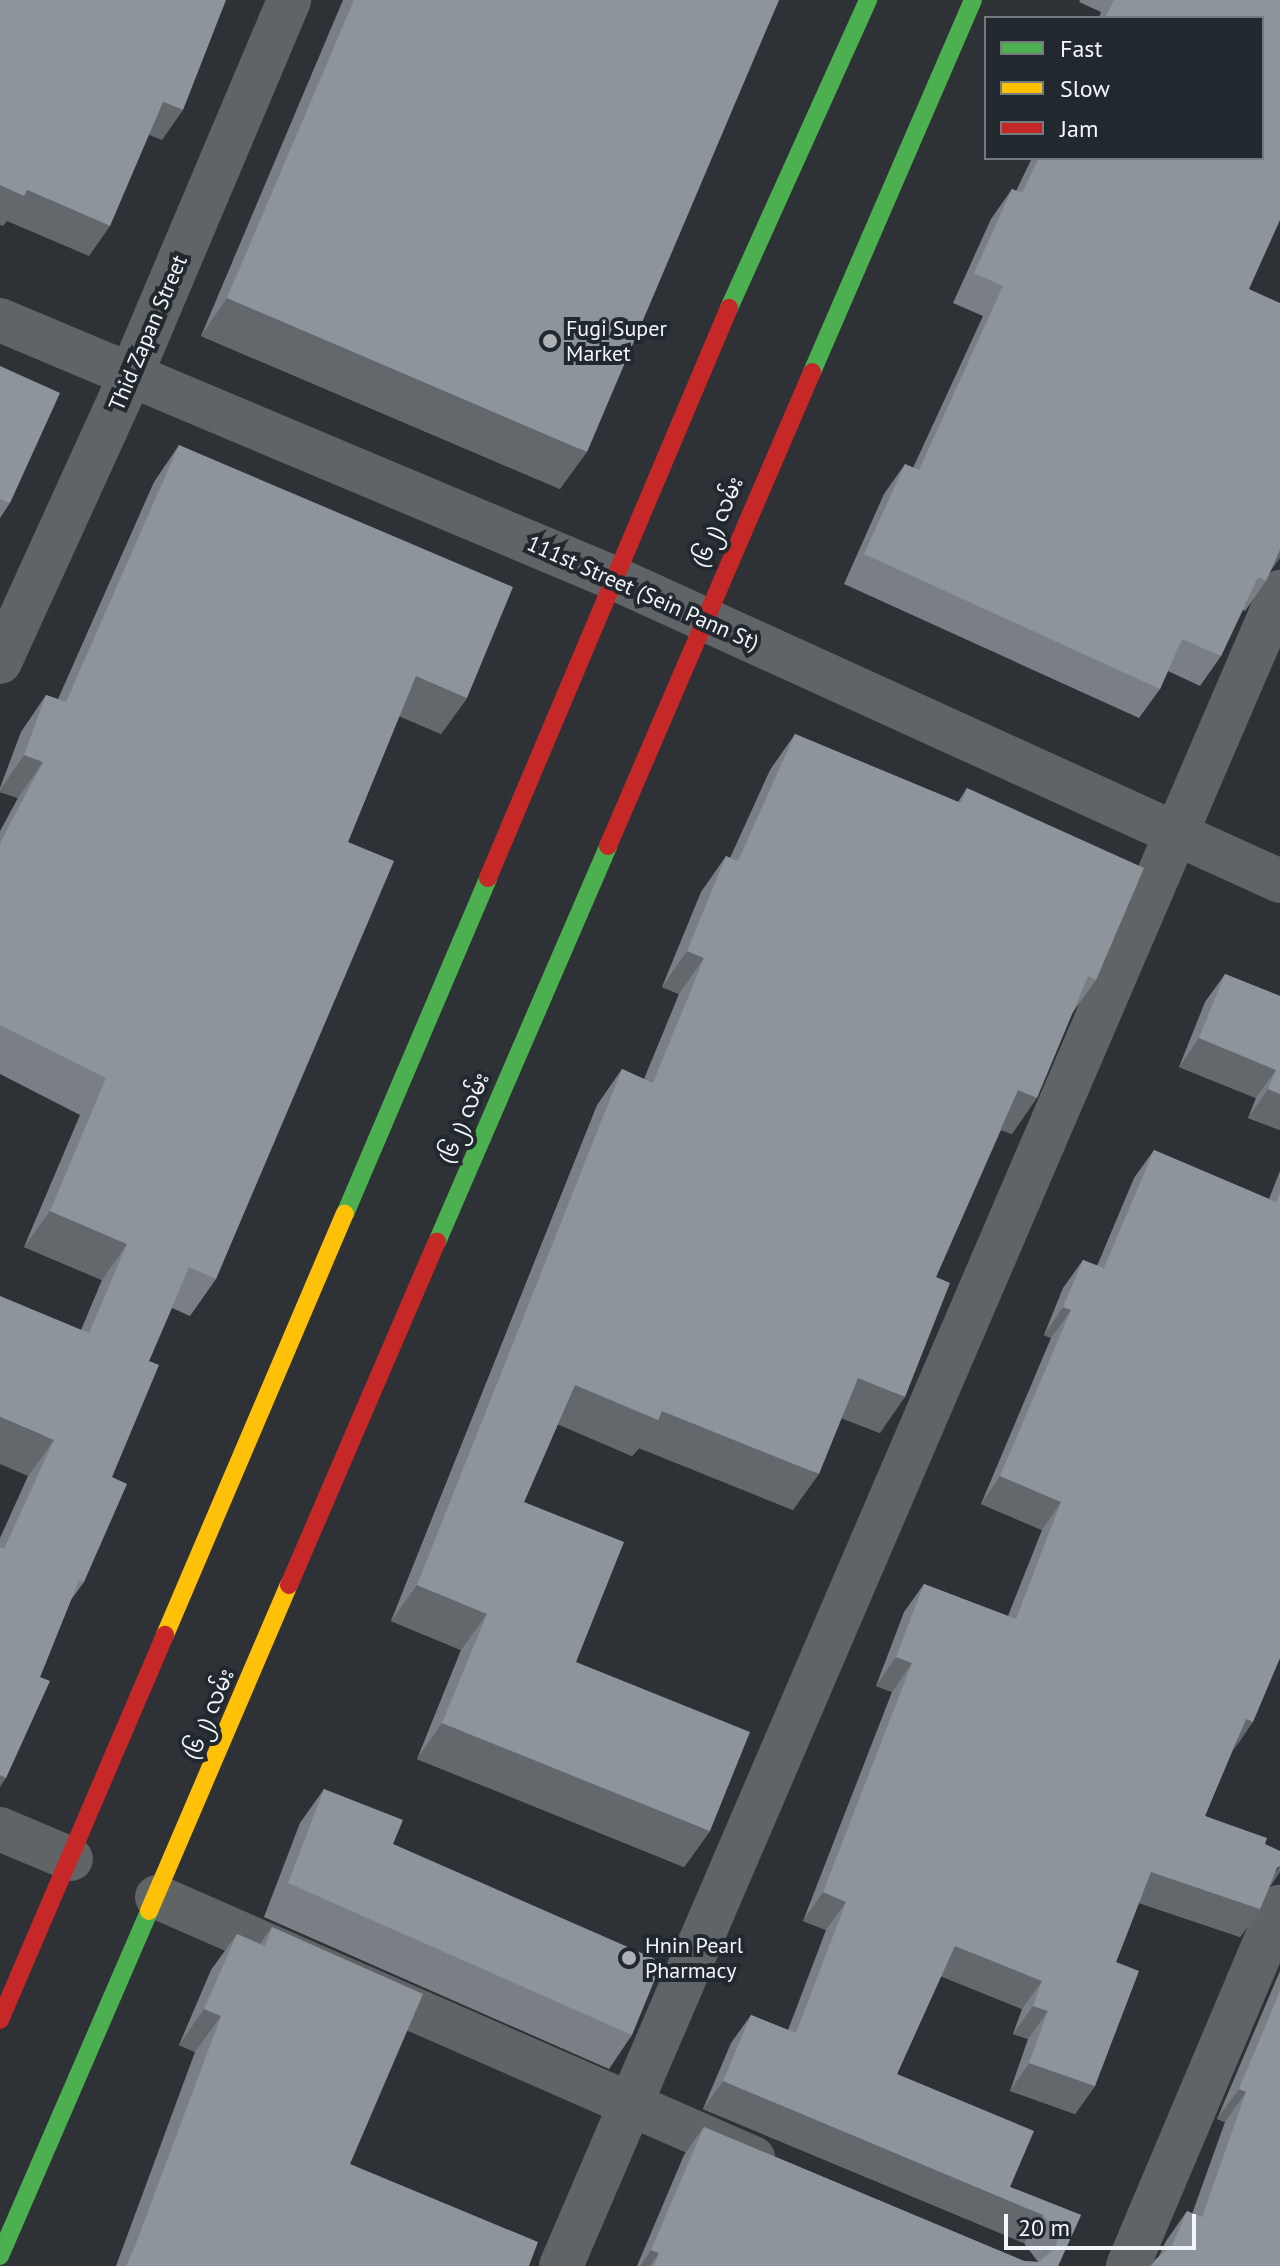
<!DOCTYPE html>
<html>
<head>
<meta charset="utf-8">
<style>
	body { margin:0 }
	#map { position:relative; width:1280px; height:2266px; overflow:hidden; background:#2e3236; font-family:"PT Sans","Noto Sans Myanmar",sans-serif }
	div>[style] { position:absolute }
	.street>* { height:44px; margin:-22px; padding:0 22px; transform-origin:22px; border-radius:22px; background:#616467 }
	.fast>* { height:18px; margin:-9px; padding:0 9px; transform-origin:9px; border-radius:9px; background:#4caf50 }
	.slow>* { height:18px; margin:-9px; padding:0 9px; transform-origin:9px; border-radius:9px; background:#ffc107 }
	.jam>* { height:18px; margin:-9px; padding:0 9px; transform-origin:9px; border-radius:9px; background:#c62828 }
	.wall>* { inset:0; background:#7a7f85 }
	.shaded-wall>* { inset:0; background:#63686c }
	.building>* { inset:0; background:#8e949b }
	.dots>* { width:22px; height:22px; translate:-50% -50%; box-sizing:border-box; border:4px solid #21282e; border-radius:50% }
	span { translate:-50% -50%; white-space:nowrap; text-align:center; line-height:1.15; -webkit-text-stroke:8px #21282e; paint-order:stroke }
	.poi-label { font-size:22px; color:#f1f6fa }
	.left { translate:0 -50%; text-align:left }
	.street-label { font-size:22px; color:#f1f6fa }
	.legend { position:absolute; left:984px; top:16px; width:280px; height:144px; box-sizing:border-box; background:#21282e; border:2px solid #747a80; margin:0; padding:10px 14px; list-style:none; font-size:24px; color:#f1f6fa }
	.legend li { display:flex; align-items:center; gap:16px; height:40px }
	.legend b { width:40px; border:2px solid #747a80 }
	.scale { position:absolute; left:1004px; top:2214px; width:192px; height:36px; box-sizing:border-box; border:4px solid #f1f6fa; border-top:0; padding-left:10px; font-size:24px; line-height:28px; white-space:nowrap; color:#f1f6fa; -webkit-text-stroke:6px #21282e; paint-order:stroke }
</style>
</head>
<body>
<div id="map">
	<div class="street">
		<i style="left:0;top:320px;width:668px;rotate:22.8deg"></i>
		<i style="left:616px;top:579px;width:729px;rotate:24.46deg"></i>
		<i style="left:0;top:662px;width:313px;rotate:-65.5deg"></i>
		<i style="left:130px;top:377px;width:409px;rotate:-67.1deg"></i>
		<i style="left:0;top:1829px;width:77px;rotate:22.9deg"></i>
		<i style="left:157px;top:1897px;width:651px;rotate:23.65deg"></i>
		<i style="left:561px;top:2266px;width:1822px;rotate:-66.76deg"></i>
		<i style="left:1128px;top:2266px;width:390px;rotate:-67.1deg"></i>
	</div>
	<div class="fast">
		<i style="left:729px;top:308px;width:338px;rotate:-65.7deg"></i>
		<i style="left:812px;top:372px;width:405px;rotate:-66.6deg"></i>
		<i style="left:345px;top:1214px;width:365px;rotate:-66.9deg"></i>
		<i style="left:437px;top:1242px;width:431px;rotate:-66.6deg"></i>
		<i style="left:0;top:2256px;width:376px;rotate:-66.6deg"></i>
	</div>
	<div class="slow">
		<i style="left:165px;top:1635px;width:458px;rotate:-66.9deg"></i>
		<i style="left:149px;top:1911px;width:355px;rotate:-66.8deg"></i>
	</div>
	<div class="jam">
		<i style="left:608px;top:846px;width:516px;rotate:-66.71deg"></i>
		<i style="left:488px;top:878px;width:619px;rotate:-67.08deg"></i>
		<i style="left:289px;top:1585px;width:374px;rotate:-66.7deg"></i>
		<i style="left:0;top:2020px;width:419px;rotate:-66.8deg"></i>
	</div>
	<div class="wall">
		<i style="clip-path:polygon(343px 0,779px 0,560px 489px,201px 336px)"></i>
		<i style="clip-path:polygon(1080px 0,1280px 0,1249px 289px,1272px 569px,1270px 571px,1266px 581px,1245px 611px,1243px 610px,1221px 656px,1200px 686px,1168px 671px,1160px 689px,1139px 718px,844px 584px,884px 494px,905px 464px,913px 468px,983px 316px,953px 303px,991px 219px,1012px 189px,1016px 191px,1032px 158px,1262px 158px,1262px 18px,1099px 18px,1101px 12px,1079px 2px)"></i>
		<i style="clip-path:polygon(0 366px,10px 503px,0 518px)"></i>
		<i style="clip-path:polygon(179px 445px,467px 698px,441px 734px,399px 716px,348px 842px,216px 1279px,190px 1316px,172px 1308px,149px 1361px,112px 1477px,84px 1582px,71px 1600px,40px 1677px,0 1787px,0 1538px,28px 1476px,81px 1330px,102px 1280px,24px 1247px,80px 1115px,0 1074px,0 831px,18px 798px,0 792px,0 788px,21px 732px,46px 695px,58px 699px,154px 482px)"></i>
		<i style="clip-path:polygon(795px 734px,958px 802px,967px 788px,1096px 980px,1071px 1015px,1012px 1134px,1001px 1130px,936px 1277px,880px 1433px,841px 1418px,793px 1510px,639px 1448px,632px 1456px,558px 1424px,524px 1502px,576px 1662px,710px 1831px,684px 1867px,417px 1759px,461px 1650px,391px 1621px,597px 1105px,622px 1069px,644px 1079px,679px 994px,662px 987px,701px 892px,726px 856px,730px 858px,770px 770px)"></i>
		<i style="clip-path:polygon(1225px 974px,1280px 996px,1280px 1130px,1248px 1118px,1256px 1098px,1179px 1067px,1205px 1002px)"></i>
		<i style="clip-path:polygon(1154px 1150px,1269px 1199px,1280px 1171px,1280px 1658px,1232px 1750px,1205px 1816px,1265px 1844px,1272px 1884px,1270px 1886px,1260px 1909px,1240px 1937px,1139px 1903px,1116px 1962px,1095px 2086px,1075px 2114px,1010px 2091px,1028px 2039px,1013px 2034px,1022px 2009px,941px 1976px,897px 2074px,1010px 2187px,1081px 2215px,1058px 2266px,637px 2266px,684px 2155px,704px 2127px,1024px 2261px,1038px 2262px,1024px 2243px,703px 2109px,731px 2043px,751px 2015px,788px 2030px,826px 1930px,803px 1921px,892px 1692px,876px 1686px,904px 1612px,924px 1584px,1008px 1616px,1042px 1530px,981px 1504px,1051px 1338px,1044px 1335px,1063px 1288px,1083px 1260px,1097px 1266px,1134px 1178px)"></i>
		<i style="clip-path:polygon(324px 1789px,632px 2035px,609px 2069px,264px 1917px,300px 1823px)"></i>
		<i style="clip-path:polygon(272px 1927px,350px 2164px,529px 2266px,116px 2266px,195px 2052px,179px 2045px,211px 1970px,237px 1934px,260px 1944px)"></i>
		<i style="clip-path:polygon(1280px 1971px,1280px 2266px,1150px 2266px,1159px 2256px,1166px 2241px,1187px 2211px,1192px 2214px,1225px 2122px,1217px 2119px)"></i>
	</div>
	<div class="shaded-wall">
		<i style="clip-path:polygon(163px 102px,183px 110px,162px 140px,142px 132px)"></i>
		<i style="clip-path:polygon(0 185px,27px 190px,110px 226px,89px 256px,7px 221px,3px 226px,0 225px)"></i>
		<i style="clip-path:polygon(227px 298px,587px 452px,560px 489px,201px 336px)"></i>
		<i style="clip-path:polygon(1280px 550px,1280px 558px,1272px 569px,1260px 578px)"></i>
		<i style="clip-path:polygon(416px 676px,467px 698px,441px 734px,390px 712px)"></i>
		<i style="clip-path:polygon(24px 755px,43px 762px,18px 798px,0 792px,0 790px)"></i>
		<i style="clip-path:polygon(687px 951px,704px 958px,679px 994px,662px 987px)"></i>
		<i style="clip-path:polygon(1199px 1038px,1276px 1070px,1256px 1098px,1179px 1067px)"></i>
		<i style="clip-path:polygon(1268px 1089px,1280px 1094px,1280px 1130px,1248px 1118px)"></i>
		<i style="clip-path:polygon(1018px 1090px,1037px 1098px,1012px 1134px,993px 1127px)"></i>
		<i style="clip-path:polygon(50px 1211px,127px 1244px,102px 1280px,24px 1247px)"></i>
		<i style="clip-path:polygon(1063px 1307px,1071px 1310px,1051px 1338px,1044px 1335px)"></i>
		<i style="clip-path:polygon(858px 1378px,905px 1397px,880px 1433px,832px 1414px)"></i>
		<i style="clip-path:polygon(575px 1385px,662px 1411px,819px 1474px,793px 1510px,639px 1448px,632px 1456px,550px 1421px)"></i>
		<i style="clip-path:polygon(0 1417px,54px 1440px,28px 1476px,0 1464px)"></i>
		<i style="clip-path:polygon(1000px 1476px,1061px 1502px,1042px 1530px,981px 1504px)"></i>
		<i style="clip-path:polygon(417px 1585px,487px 1614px,461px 1650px,391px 1621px)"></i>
		<i style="clip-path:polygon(896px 1657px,912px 1663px,892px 1692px,876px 1686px)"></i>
		<i style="clip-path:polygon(1246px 1719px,1253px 1722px,1233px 1751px)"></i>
		<i style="clip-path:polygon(442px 1723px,710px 1831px,684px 1867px,417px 1759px)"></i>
		<i style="clip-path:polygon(0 1775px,6px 1778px,0 1787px)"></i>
		<i style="clip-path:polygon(1280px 1866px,1280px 1872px,1272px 1884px,1257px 1897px)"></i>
		<i style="clip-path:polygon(1151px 1872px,1260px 1909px,1240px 1937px,1131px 1900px)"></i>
		<i style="clip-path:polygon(823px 1892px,846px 1902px,826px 1930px,803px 1921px)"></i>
		<i style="clip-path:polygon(955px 1946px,1042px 1981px,1022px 2009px,935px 1974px)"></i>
		<i style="clip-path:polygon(1033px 2006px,1048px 2011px,1028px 2039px,1013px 2034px)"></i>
		<i style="clip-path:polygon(204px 2009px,221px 2016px,195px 2052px,179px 2045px)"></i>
		<i style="clip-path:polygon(1029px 2063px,1095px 2086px,1075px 2114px,1010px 2091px)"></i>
		<i style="clip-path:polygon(723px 2081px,1043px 2215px,1024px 2243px,703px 2109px)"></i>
		<i style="clip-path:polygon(1239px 2089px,1246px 2092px,1225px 2122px,1217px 2119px)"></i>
		<i style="clip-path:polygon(651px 2250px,659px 2253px,650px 2266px,640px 2266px)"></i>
	</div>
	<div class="building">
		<i style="clip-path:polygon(0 0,226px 0,183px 110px,163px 102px,110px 226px,27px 190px,24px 196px,0 185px)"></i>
		<i style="clip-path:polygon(354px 0,779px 0,587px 452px,227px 298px)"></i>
		<i style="clip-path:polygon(1114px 0,1280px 0,1280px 220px,1249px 289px,1280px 303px,1280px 550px,1266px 581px,1258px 577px,1221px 656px,1182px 639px,1160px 689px,864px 554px,905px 464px,919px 470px,1003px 286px,974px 273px,1012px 189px,1022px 193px,1039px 158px,1262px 158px,1262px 18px,1105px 18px)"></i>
		<i style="clip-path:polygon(0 366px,60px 393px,10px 503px,0 499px)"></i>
		<i style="clip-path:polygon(179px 445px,513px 587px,467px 698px,416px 676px,348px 842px,394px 861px,216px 1279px,189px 1267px,149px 1361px,159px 1365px,112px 1477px,127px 1484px,84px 1582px,79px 1580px,40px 1677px,50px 1681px,6px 1778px,0 1775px,0 1547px,4px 1549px,54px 1440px,0 1417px,0 1296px,89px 1333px,127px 1244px,50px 1211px,106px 1078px,0 1025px,0 843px,43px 762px,24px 755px,46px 695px,66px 702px)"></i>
		<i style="clip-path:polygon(795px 734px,961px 803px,967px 788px,1144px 868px,1096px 980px,1088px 976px,1037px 1098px,1018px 1090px,936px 1277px,950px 1283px,905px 1397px,858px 1378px,819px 1474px,662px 1411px,658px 1420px,575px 1385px,524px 1502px,624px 1542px,576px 1662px,750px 1732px,710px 1831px,442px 1723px,487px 1614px,417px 1585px,622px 1069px,653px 1083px,704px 958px,687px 951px,726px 856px,738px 861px)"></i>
		<i style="clip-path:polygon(1225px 974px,1280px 996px,1280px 1094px,1268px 1089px,1276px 1070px,1199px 1038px)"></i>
		<i style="clip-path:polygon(1154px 1150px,1276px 1202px,1280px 1192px,1280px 1658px,1253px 1722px,1246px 1719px,1205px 1816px,1267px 1838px,1265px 1844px,1280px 1851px,1280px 1866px,1277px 1868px,1260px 1909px,1151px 1872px,1116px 1962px,1139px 1971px,1095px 2086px,1029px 2063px,1048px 2011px,1033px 2006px,1042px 1981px,955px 1946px,897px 2074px,1034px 2131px,1010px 2187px,1081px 2215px,1058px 2266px,654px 2266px,659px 2253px,651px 2250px,704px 2127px,1024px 2261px,1038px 2262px,1056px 2248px,1058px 2234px,1043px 2215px,723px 2081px,751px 2015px,796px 2033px,846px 1902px,823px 1892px,912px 1663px,896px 1657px,924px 1584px,1016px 1619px,1061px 1502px,1000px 1476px,1071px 1310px,1063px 1307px,1083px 1260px,1104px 1268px)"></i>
		<i style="clip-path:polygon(324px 1789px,403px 1820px,393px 1844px,662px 1962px,632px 2035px,288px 1883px)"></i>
		<i style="clip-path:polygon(272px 1927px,423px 1994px,350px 2164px,538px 2242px,529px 2266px,126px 2266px,135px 2246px,221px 2016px,204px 2009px,237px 1934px,265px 1946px)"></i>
		<i style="clip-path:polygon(1280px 1991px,1280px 2266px,1152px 2266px,1155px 2260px,1172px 2246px,1187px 2211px,1202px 2217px,1246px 2092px,1239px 2089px)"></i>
	</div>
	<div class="dots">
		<i style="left:550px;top:341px;background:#adb1b5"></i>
		<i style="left:629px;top:1958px;background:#adb1b5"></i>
	</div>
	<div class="poi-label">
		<span class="left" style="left:566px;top:341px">Fugi Super<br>Market</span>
		<span class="left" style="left:645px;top:1958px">Hnin Pearl<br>Pharmacy</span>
	</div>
	<div class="street-label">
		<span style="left:148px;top:333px;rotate:-67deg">Thid Zapan Street</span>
		<span style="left:718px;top:522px;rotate:-67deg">(၆၂) လမ်း</span>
		<span style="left:643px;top:593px;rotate:24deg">111st Street (Sein Pann St)</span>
		<span style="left:464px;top:1118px;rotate:-67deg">(၆၂) လမ်း</span>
		<span style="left:209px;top:1714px;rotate:-67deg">(၆၂) လမ်း</span>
	</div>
	<ul class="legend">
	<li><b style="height:10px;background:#4caf50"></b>Fast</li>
	<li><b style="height:10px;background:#ffc107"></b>Slow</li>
	<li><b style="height:10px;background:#c62828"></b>Jam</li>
	</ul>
	<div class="scale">20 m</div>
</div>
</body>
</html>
